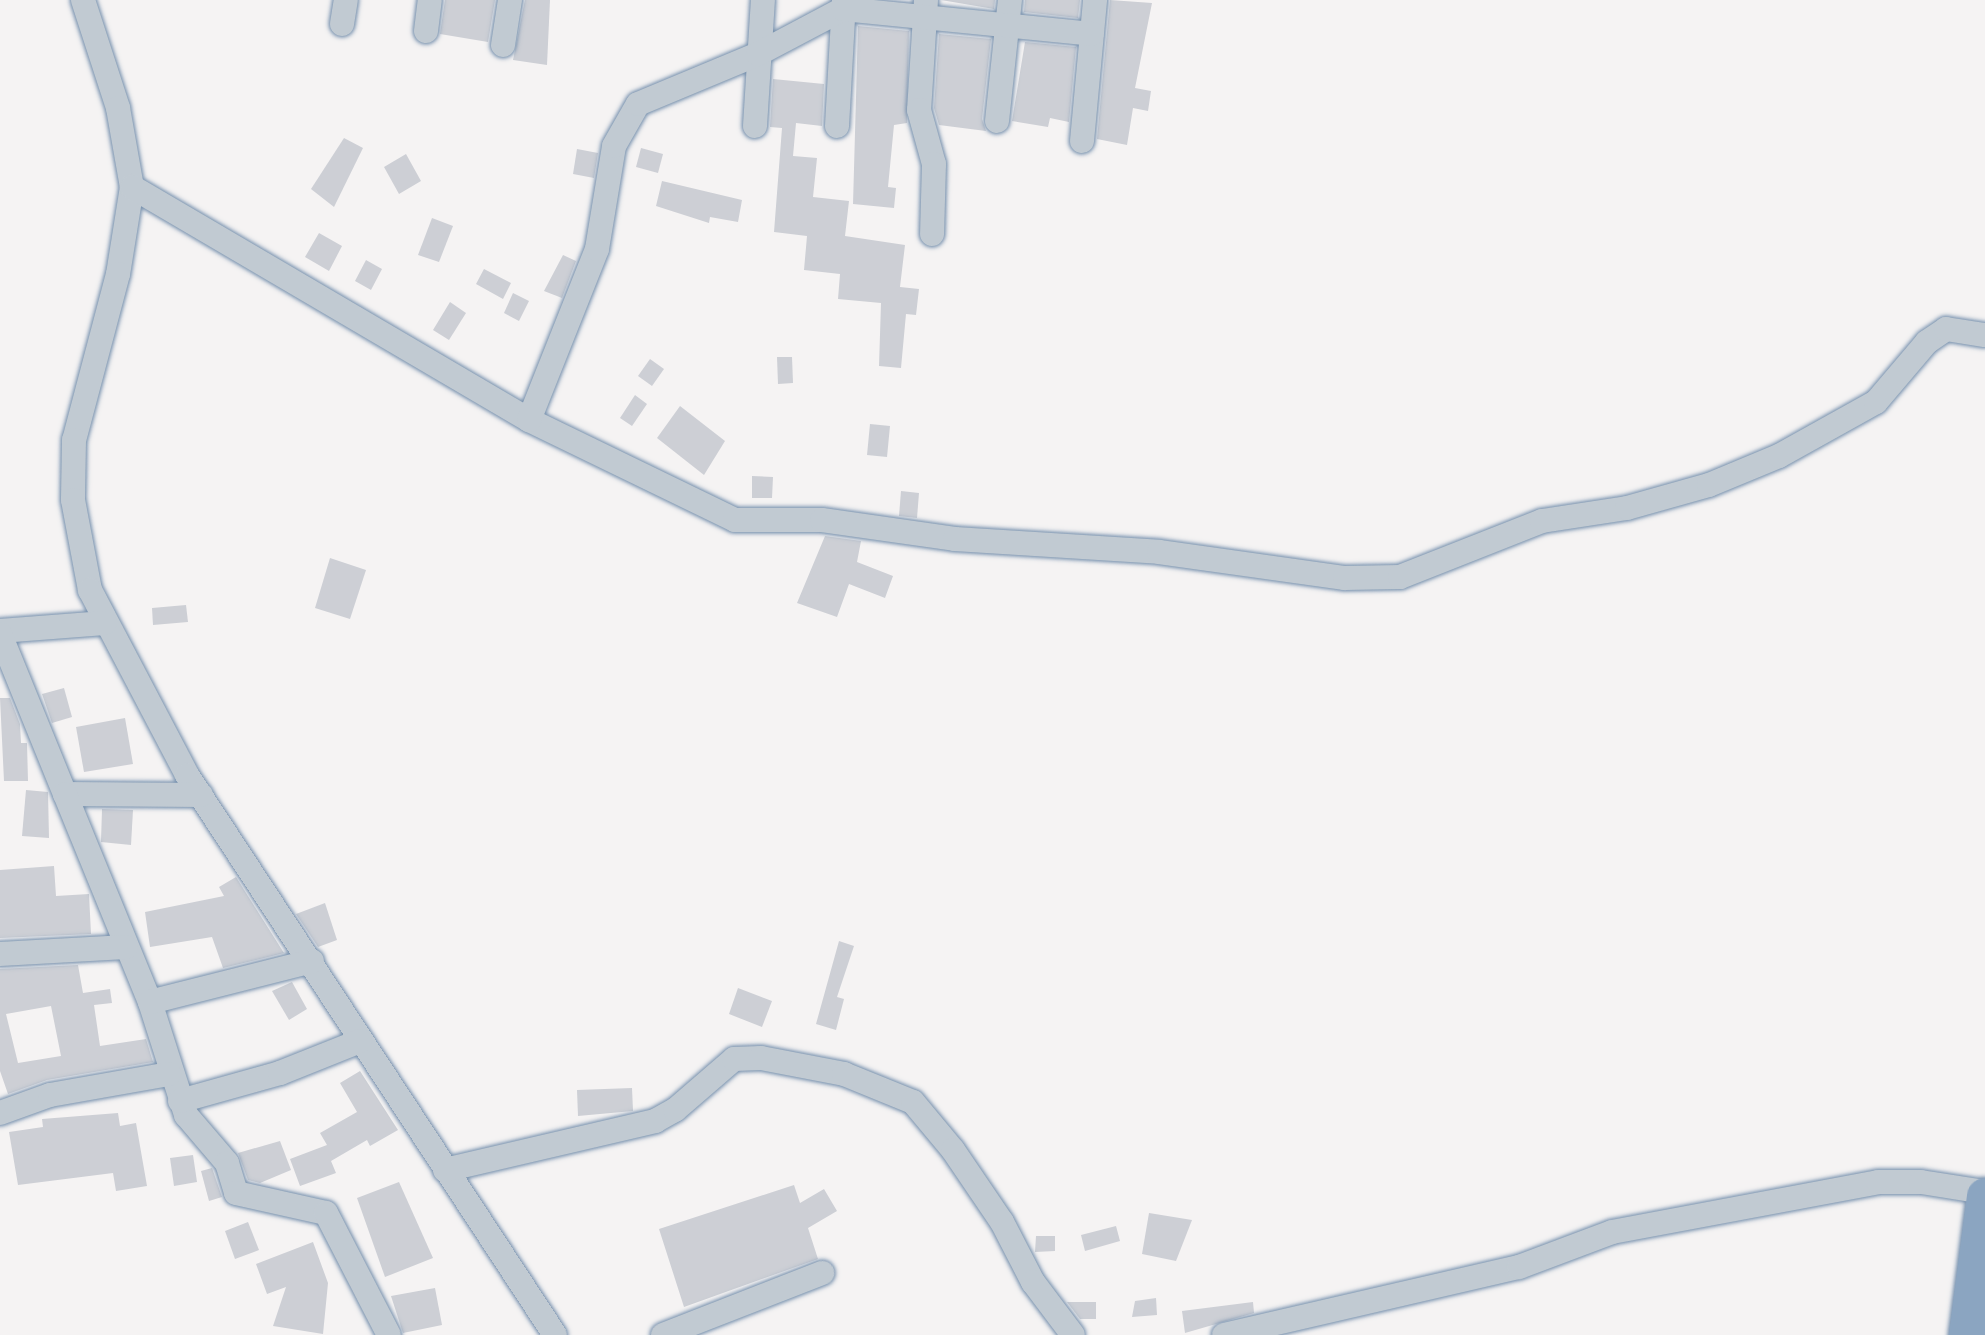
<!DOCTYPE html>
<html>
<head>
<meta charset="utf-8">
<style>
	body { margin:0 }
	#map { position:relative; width:1985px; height:1335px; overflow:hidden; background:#f5f3f3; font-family:Poppins,sans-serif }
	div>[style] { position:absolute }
	.building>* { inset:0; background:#cdcfd5 }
	.roads { filter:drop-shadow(0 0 2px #7690ad) drop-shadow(0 0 2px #7690ad) }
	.minor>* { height:24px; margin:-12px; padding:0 12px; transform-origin:12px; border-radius:12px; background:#c1cad2 }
	.highway>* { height:36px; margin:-18px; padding:0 18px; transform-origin:18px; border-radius:18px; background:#8ba5c1 }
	span { translate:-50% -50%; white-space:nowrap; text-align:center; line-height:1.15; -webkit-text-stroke:6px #fff; paint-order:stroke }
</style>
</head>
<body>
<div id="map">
	<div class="building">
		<i style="clip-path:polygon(445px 0,495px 0,488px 42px,440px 34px)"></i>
		<i style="clip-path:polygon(525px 0,550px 0,547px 65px,513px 60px)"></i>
		<i style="clip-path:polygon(941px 0,995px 0,994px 9px)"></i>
		<i style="clip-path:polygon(1025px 0,1080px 0,1078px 18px,1024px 12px)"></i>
		<i style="clip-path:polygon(1110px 0,1152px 3px,1135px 88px,1151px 91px,1148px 111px,1133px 108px,1127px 145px,1097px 139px)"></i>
		<i style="clip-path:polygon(858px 26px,909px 31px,907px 123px,894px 125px,888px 187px,896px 188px,894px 208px,853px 204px)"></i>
		<i style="clip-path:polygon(939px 34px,991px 39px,982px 119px,986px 131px,939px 125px,934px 108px)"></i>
		<i style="clip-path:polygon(1025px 42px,1076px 47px,1069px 122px,1050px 118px,1048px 127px,1012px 121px)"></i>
		<i style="clip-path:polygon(773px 79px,824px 84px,822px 126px,796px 123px,793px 156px,817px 158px,813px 197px,849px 201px,845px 236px,905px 245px,900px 287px,919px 289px,916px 315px,906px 314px,901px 368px,879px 366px,881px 303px,838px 299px,840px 274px,804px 270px,807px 236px,774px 232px,782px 128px,770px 127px)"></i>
		<i style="clip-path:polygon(344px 138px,363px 148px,334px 207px,311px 189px)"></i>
		<i style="clip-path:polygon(641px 148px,663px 154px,658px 173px,636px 167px)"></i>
		<i style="clip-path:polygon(577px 149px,598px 153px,594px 178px,573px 174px)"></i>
		<i style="clip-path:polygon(406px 154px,421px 181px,399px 194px,384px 167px)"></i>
		<i style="clip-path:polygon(662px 181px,742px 200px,738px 222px,710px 217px,709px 223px,656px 206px)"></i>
		<i style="clip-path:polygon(432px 218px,453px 226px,439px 262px,418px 255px)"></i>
		<i style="clip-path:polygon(319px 233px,342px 246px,329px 271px,305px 257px)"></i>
		<i style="clip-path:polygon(563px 255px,576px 261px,562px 298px,544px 291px)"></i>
		<i style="clip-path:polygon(366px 260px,382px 269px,371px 290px,355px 281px)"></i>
		<i style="clip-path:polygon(484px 269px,511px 283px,503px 299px,476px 284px)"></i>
		<i style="clip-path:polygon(513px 293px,529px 301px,519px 321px,504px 313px)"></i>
		<i style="clip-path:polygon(450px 302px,466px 313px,449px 340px,433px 330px)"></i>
		<i style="clip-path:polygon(777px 357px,792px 357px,793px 383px,778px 384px)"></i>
		<i style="clip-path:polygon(650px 359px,664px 369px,652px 386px,638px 376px)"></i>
		<i style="clip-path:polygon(635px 395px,647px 404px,632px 426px,620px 418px)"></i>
		<i style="clip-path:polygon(680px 406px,725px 441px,704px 475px,657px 438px)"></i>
		<i style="clip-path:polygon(870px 424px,890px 426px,887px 457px,867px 455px)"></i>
		<i style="clip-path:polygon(752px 476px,773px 477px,772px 498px,752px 498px)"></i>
		<i style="clip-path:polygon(901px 491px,919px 493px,917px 518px,899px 516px)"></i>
		<i style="clip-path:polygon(825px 536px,861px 541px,857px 562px,893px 576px,885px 598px,849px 584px,837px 617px,797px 603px)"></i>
		<i style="clip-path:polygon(330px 558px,366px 570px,350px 619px,315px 608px)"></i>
		<i style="clip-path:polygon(186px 605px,188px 622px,153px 625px,152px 608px)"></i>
		<i style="clip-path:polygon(64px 688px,72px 717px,52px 723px,42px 694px)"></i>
		<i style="clip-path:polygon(0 698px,10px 698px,20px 724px,21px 743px,27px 743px,28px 781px,4px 781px)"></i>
		<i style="clip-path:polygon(125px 718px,133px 764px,84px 772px,76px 727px)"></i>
		<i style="clip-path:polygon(26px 790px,48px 792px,49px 838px,22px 836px)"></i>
		<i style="clip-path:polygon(102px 809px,133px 810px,131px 845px,101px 842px)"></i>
		<i style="clip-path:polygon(54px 866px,56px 896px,89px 894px,91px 934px,0 938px,0 870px)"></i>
		<i style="clip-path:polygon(236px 877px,284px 953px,223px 968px,212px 937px,150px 947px,145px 912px,224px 896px,219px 887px)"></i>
		<i style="clip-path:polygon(325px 903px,337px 940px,318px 947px,296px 914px)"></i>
		<i style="clip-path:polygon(839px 941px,854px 946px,837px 997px,844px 999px,836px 1030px,816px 1024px)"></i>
		<i style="clip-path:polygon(evenodd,78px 965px,83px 993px,110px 989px,112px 1003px,94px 1005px,100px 1046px,146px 1039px,153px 1062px,47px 1080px,8px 1094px,0 1071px,0 969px,78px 965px,51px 1006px,61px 1056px,18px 1063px,6px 1014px,51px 1006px)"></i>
		<i style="clip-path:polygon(292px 982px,307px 1009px,289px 1020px,272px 991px)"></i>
		<i style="clip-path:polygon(738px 988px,772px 1001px,762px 1027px,729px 1014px)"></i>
		<i style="clip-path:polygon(360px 1071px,398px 1130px,370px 1146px,367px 1140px,331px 1161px,336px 1173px,300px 1186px,290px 1159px,327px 1145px,320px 1133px,357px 1112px,340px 1083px)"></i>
		<i style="clip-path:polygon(632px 1088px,633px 1111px,578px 1116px,577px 1090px)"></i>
		<i style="clip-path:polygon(118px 1113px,120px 1126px,136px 1123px,147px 1186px,116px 1191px,113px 1173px,18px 1185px,9px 1132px,43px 1127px,42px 1119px)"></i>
		<i style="clip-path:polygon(280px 1141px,291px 1170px,260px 1183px,248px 1180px,238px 1153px)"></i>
		<i style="clip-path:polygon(193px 1155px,197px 1182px,174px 1186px,170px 1158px)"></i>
		<i style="clip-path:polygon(212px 1168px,222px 1197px,209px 1201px,201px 1171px)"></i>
		<i style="clip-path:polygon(399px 1182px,433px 1258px,385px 1277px,357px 1198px)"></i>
		<i style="clip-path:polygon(794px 1185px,800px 1203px,824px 1189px,837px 1211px,808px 1228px,818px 1259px,684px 1307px,659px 1229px)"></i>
		<i style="clip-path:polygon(1149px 1213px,1192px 1220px,1176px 1261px,1142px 1254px)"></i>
		<i style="clip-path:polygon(248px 1222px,259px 1250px,235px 1259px,225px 1231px)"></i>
		<i style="clip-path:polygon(1116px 1226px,1120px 1241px,1085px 1251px,1081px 1235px)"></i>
		<i style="clip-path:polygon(1036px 1236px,1055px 1236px,1055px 1251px,1035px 1252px)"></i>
		<i style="clip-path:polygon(313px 1242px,328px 1283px,323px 1334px,273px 1326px,286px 1287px,267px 1294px,256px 1264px)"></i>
		<i style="clip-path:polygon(435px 1288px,442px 1325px,403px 1333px,391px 1296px)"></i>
		<i style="clip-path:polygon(1156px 1298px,1157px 1315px,1132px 1317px,1135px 1301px)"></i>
		<i style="clip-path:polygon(1067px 1302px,1096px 1302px,1096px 1319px,1080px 1319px)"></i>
		<i style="clip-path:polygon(1253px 1302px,1254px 1313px,1185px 1333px,1182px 1311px)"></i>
	</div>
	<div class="roads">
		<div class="minor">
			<i style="left:83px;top:0;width:114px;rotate:72deg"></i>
			<i style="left:118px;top:108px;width:80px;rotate:80deg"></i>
			<i style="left:132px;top:187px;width:88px;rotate:99.1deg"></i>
			<i style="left:118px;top:274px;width:172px;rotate:104.8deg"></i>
			<i style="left:74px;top:440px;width:60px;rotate:91deg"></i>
			<i style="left:73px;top:500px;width:92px;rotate:79.3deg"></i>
			<i style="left:90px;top:590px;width:209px;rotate:62.3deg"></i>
			<i style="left:187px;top:775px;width:670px;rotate:56.69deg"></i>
			<i style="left:926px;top:0;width:110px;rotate:93.6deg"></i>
			<i style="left:919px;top:110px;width:56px;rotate:74.5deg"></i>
			<i style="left:934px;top:164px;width:70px;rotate:91.6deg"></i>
			<i style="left:342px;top:24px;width:24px;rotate:-81deg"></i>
			<i style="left:426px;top:31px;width:31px;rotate:-83deg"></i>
			<i style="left:503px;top:45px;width:46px;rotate:-81.2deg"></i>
			<i style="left:997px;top:121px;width:122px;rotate:-83.9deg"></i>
			<i style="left:755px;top:126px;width:126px;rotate:-86.4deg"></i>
			<i style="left:837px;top:126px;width:126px;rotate:-86.8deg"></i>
			<i style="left:1082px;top:141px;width:142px;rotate:-84.7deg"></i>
			<i style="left:132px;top:187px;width:460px;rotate:30.4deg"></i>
			<i style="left:529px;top:420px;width:229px;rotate:25.9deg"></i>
			<i style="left:735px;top:520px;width:87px"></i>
			<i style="left:822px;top:520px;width:134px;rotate:8.1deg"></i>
			<i style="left:955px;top:539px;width:204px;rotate:3.6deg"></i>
			<i style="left:1159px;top:552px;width:188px;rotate:8deg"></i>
			<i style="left:1345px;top:578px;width:55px;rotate:-1deg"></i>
			<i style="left:1400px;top:577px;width:153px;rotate:-21.5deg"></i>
			<i style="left:1542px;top:521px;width:86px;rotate:-8.7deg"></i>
			<i style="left:1627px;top:508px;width:85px;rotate:-15.7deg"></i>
			<i style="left:1709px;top:485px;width:76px;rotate:-22.5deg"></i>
			<i style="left:1779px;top:456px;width:111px;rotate:-29.1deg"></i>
			<i style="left:1876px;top:402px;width:79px;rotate:-49.6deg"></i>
			<i style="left:1927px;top:342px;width:23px;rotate:-34deg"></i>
			<i style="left:1946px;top:329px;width:39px;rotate:9deg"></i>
			<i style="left:529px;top:420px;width:184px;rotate:-68.3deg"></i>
			<i style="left:597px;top:249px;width:104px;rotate:-80.6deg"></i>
			<i style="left:614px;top:146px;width:48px;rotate:-60.3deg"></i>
			<i style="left:638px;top:104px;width:130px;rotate:-22.6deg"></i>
			<i style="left:758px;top:54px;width:96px;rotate:-27.9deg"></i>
			<i style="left:843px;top:9px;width:250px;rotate:5.7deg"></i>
			<i style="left:0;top:631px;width:105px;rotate:-4.4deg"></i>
			<i style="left:0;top:634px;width:173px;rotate:67.9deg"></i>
			<i style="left:65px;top:794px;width:136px;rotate:0.4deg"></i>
			<i style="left:65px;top:794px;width:225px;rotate:67.8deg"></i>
			<i style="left:150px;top:1002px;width:119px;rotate:72.3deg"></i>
			<i style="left:186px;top:1115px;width:63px;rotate:49.5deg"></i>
			<i style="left:227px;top:1163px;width:31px;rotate:73deg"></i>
			<i style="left:236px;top:1193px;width:92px;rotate:12.5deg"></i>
			<i style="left:326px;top:1213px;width:137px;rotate:62.7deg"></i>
			<i style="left:0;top:954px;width:126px;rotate:-3.2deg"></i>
			<i style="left:150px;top:1002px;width:167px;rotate:-14.2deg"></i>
			<i style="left:180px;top:1101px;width:104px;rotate:-15.6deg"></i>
			<i style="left:280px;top:1073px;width:86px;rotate:-21.8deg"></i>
			<i style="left:0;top:1113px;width:53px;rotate:-19.8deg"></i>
			<i style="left:50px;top:1095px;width:121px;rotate:-10deg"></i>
			<i style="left:445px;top:1170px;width:216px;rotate:-13.1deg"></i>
			<i style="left:655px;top:1121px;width:23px;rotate:-29deg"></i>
			<i style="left:675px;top:1110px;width:78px;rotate:-40.8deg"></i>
			<i style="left:734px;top:1059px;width:27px;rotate:-2deg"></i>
			<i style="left:761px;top:1058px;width:85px;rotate:10.9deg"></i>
			<i style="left:844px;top:1074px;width:74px;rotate:22.1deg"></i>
			<i style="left:913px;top:1102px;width:62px;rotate:50.2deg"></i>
			<i style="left:953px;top:1150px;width:87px;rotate:55.8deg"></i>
			<i style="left:1002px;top:1222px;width:68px;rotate:62.7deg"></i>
			<i style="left:1033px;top:1282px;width:66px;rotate:53deg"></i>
			<i style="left:663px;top:1335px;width:171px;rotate:-21.3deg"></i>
			<i style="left:1224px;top:1335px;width:303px;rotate:-13deg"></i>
			<i style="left:1519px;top:1267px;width:99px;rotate:-20.6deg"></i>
			<i style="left:1612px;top:1232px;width:271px;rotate:-10.6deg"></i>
			<i style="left:1878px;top:1182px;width:43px"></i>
			<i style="left:1921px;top:1182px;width:65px;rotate:8.9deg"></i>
		</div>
		<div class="highway">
			<i style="left:1967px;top:1335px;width:140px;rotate:-82.6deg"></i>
		</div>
	</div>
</div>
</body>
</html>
